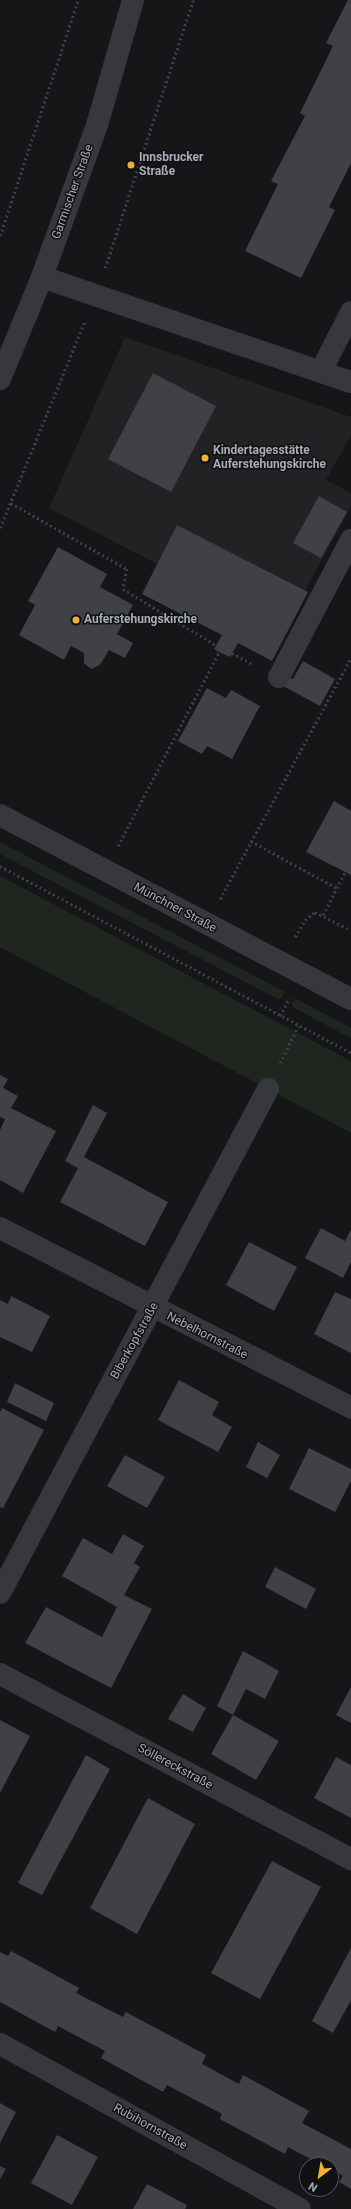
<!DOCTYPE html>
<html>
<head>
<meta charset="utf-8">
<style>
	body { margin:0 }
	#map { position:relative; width:351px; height:2209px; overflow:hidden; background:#161618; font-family:Roboto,sans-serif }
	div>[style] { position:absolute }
	.built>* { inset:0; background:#222225 }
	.green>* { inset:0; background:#1e261f }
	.building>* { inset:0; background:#404145 }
	.path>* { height:2.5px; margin-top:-1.25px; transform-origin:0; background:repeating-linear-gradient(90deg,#3d3f44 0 2px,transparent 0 5px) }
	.minor>* { height:22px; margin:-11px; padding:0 11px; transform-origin:11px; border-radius:11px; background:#37383d }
	.dots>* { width:11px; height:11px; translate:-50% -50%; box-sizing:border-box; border:2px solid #111113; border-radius:50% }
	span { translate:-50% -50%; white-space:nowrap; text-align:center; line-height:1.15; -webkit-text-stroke:3px #111113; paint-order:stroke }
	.poi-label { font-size:12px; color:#a8adb8; font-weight:700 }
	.left { translate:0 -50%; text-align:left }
	.street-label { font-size:12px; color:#a8adb8 }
	.north { position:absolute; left:299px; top:2157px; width:40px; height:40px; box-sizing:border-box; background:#111113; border:1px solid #4d4f55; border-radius:50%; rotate:211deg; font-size:11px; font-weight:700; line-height:16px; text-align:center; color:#a8adb8 }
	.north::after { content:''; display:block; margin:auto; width:14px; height:18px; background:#f2b134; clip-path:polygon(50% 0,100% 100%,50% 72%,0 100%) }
</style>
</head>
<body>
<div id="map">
	<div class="built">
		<i style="clip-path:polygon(125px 337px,351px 417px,351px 435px,326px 480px,351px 493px,351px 506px,305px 591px,177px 525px,157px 564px,49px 508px)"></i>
	</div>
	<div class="green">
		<i style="clip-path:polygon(0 842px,285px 992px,282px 998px,278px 999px,0 854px)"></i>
		<i style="clip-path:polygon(0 876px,351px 1061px,351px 1133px,0 947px)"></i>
		<i style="clip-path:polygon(295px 998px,351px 1028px,351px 1038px,294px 1008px,292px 1004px)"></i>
	</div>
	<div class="building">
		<i style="clip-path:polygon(348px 0,351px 0,351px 163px,329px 207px,335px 210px,301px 278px,245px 251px,278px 184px,271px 181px,305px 116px,300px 113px,333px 46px,326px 43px)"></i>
		<i style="clip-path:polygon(153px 373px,216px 406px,171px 492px,108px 459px)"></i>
		<i style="clip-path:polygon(319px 496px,347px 512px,321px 558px,293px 543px)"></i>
		<i style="clip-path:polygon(177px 525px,308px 592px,272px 661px,238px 643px,230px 657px,219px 652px,214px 649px,222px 635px,142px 594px)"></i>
		<i style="clip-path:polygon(58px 547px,107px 574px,100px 587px,133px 605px,117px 634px,133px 643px,125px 658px,109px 650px,100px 665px,91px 669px,84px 663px,84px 653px,71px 646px,64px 660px,19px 635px,35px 605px,28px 601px)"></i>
		<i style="clip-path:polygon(303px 661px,335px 679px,320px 706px,280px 684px,285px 675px,293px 679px)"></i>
		<i style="clip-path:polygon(207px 688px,226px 698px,231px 690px,260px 706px,232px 759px,207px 746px,202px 754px,178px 741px)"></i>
		<i style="clip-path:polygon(334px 801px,351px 811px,351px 875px,306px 852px)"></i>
		<i style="clip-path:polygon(0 1075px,8px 1079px,3px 1088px,18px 1096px,11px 1108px,56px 1131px,23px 1193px,0 1180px,0 1130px,5px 1119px,0 1117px)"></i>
		<i style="clip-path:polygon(93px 1105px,107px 1113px,84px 1157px,168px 1202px,145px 1246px,60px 1202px,78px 1168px,65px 1161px)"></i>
		<i style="clip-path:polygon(321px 1228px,345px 1241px,351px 1230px,351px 1262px,343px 1278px,305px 1258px)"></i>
		<i style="clip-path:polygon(249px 1242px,297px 1267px,274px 1311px,226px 1285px)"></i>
		<i style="clip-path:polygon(335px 1292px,351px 1299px,351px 1353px,314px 1334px)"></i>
		<i style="clip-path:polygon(11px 1296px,50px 1316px,32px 1352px,0 1337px,0 1300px,8px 1304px)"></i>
		<i style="clip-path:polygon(179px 1380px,219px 1402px,212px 1415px,232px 1427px,218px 1452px,158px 1420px)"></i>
		<i style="clip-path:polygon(15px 1383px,54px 1403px,46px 1421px,7px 1402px)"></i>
		<i style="clip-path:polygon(2px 1408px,44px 1430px,3px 1508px,0 1507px,0 1412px)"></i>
		<i style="clip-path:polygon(258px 1442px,280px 1455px,267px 1478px,246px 1467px)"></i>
		<i style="clip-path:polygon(309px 1448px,351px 1469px,351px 1481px,335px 1512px,289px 1489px)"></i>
		<i style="clip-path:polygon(125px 1455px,165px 1477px,147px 1508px,107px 1486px)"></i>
		<i style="clip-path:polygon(123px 1534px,144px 1546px,134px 1563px,140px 1567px,124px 1595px,152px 1609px,111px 1688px,25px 1643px,46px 1607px,102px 1637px,117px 1607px,62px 1576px,83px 1538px,112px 1554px)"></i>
		<i style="clip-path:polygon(275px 1567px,316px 1589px,306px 1609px,265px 1587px)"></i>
		<i style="clip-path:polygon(243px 1651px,279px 1671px,265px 1699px,246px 1689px,233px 1715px,279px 1741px,256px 1780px,211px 1754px,233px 1715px,217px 1706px)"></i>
		<i style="clip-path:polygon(351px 1687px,351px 1723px,336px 1715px)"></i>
		<i style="clip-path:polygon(183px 1694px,206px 1708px,193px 1732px,168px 1719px)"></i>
		<i style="clip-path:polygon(0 1720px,30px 1736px,0 1793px)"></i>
		<i style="clip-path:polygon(86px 1755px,110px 1769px,42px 1895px,18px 1883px)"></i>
		<i style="clip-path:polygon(336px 1757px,351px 1765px,351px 1818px,314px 1798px)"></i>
		<i style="clip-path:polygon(148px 1798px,195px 1824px,137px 1934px,90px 1908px)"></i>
		<i style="clip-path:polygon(272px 1861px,321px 1887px,260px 1999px,211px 1973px)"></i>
		<i style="clip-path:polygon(351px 1948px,351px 2000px,333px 2033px,312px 2021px)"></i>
		<i style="clip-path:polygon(11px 1951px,79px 1988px,76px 1993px,123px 2017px,126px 2012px,206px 2055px,202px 2064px,239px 2084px,243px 2075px,309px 2111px,302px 2123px,351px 2149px,351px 2189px,339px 2182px,343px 2176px,331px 2169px,331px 2165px,322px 2165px,288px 2147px,285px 2154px,220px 2119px,222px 2114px,167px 2085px,163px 2092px,101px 2058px,105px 2051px,58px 2026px,55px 2032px,0 2002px,0 1952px,8px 1956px)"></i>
		<i style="clip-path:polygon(0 2103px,16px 2112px,0 2143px)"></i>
		<i style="clip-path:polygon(57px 2135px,98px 2157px,72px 2205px,31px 2183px)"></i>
		<i style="clip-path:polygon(0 2166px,6px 2169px,0 2179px)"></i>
		<i style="clip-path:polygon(147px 2184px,187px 2205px,185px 2209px,133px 2209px)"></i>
	</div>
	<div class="path">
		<i style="left:0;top:236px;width:249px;rotate:-71.7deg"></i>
		<i style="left:105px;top:268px;width:282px;rotate:-71.8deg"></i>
		<i style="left:11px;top:503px;width:133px;rotate:29.6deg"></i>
		<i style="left:127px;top:569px;width:20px;rotate:101deg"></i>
		<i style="left:123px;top:589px;width:109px;rotate:31.1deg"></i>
		<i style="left:0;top:528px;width:224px;rotate:-67.7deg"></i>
		<i style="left:232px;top:653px;width:24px;rotate:28deg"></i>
		<i style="left:251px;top:841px;width:98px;rotate:28.7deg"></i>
		<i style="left:118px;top:846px;width:219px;rotate:-62.5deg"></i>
		<i style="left:0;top:866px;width:398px;rotate:28deg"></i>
		<i style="left:220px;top:899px;width:274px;rotate:-61.5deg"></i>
		<i style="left:323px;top:915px;width:48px;rotate:-62.9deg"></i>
		<i style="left:295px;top:937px;width:20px;rotate:-60deg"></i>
		<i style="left:305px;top:920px;width:13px;rotate:-39deg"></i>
		<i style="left:315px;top:912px;width:40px;rotate:26.6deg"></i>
		<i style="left:280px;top:1016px;width:20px;rotate:-63deg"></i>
		<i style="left:280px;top:1063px;width:41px;rotate:-64.1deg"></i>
	</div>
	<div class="minor">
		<i style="left:42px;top:277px;width:326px;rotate:18.8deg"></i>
		<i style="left:321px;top:371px;width:66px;rotate:-63deg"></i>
		<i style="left:0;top:379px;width:110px;rotate:-67.6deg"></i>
		<i style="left:42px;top:277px;width:162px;rotate:-70.1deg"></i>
		<i style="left:97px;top:125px;width:130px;rotate:-73.9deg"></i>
		<i style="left:279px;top:677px;width:155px;rotate:-62.3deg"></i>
		<i style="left:0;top:815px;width:396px;rotate:27.7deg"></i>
		<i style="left:0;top:1228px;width:394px;rotate:27.1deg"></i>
		<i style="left:0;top:1593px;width:571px;rotate:-62deg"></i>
		<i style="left:0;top:1674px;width:397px;rotate:27.8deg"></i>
		<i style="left:0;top:2044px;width:342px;rotate:28.8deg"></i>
	</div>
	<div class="dots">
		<i style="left:131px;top:165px;background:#f2b134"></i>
		<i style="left:205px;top:458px;background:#f2b134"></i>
		<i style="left:76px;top:620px;background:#f2b134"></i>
	</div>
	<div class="poi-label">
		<span class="left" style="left:139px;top:165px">Innsbrucker<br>Straße</span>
		<span class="left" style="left:213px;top:458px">Kindertagesstätte<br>Auferstehungskirche</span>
		<span class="left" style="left:84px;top:620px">Auferstehungskirche</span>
	</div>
	<div class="street-label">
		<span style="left:73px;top:192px;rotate:-70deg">Garmischer Straße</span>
		<span style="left:175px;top:908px;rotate:28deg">Münchner Straße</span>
		<span style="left:207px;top:1336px;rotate:27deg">Nebelhornstraße</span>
		<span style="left:135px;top:1341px;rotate:-61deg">Biberkopfstraße</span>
		<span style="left:175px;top:1767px;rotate:28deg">Söllereckstraße</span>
		<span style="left:150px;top:2127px;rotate:29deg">Rubihornstraße</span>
	</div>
	<div class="north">N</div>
</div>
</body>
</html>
